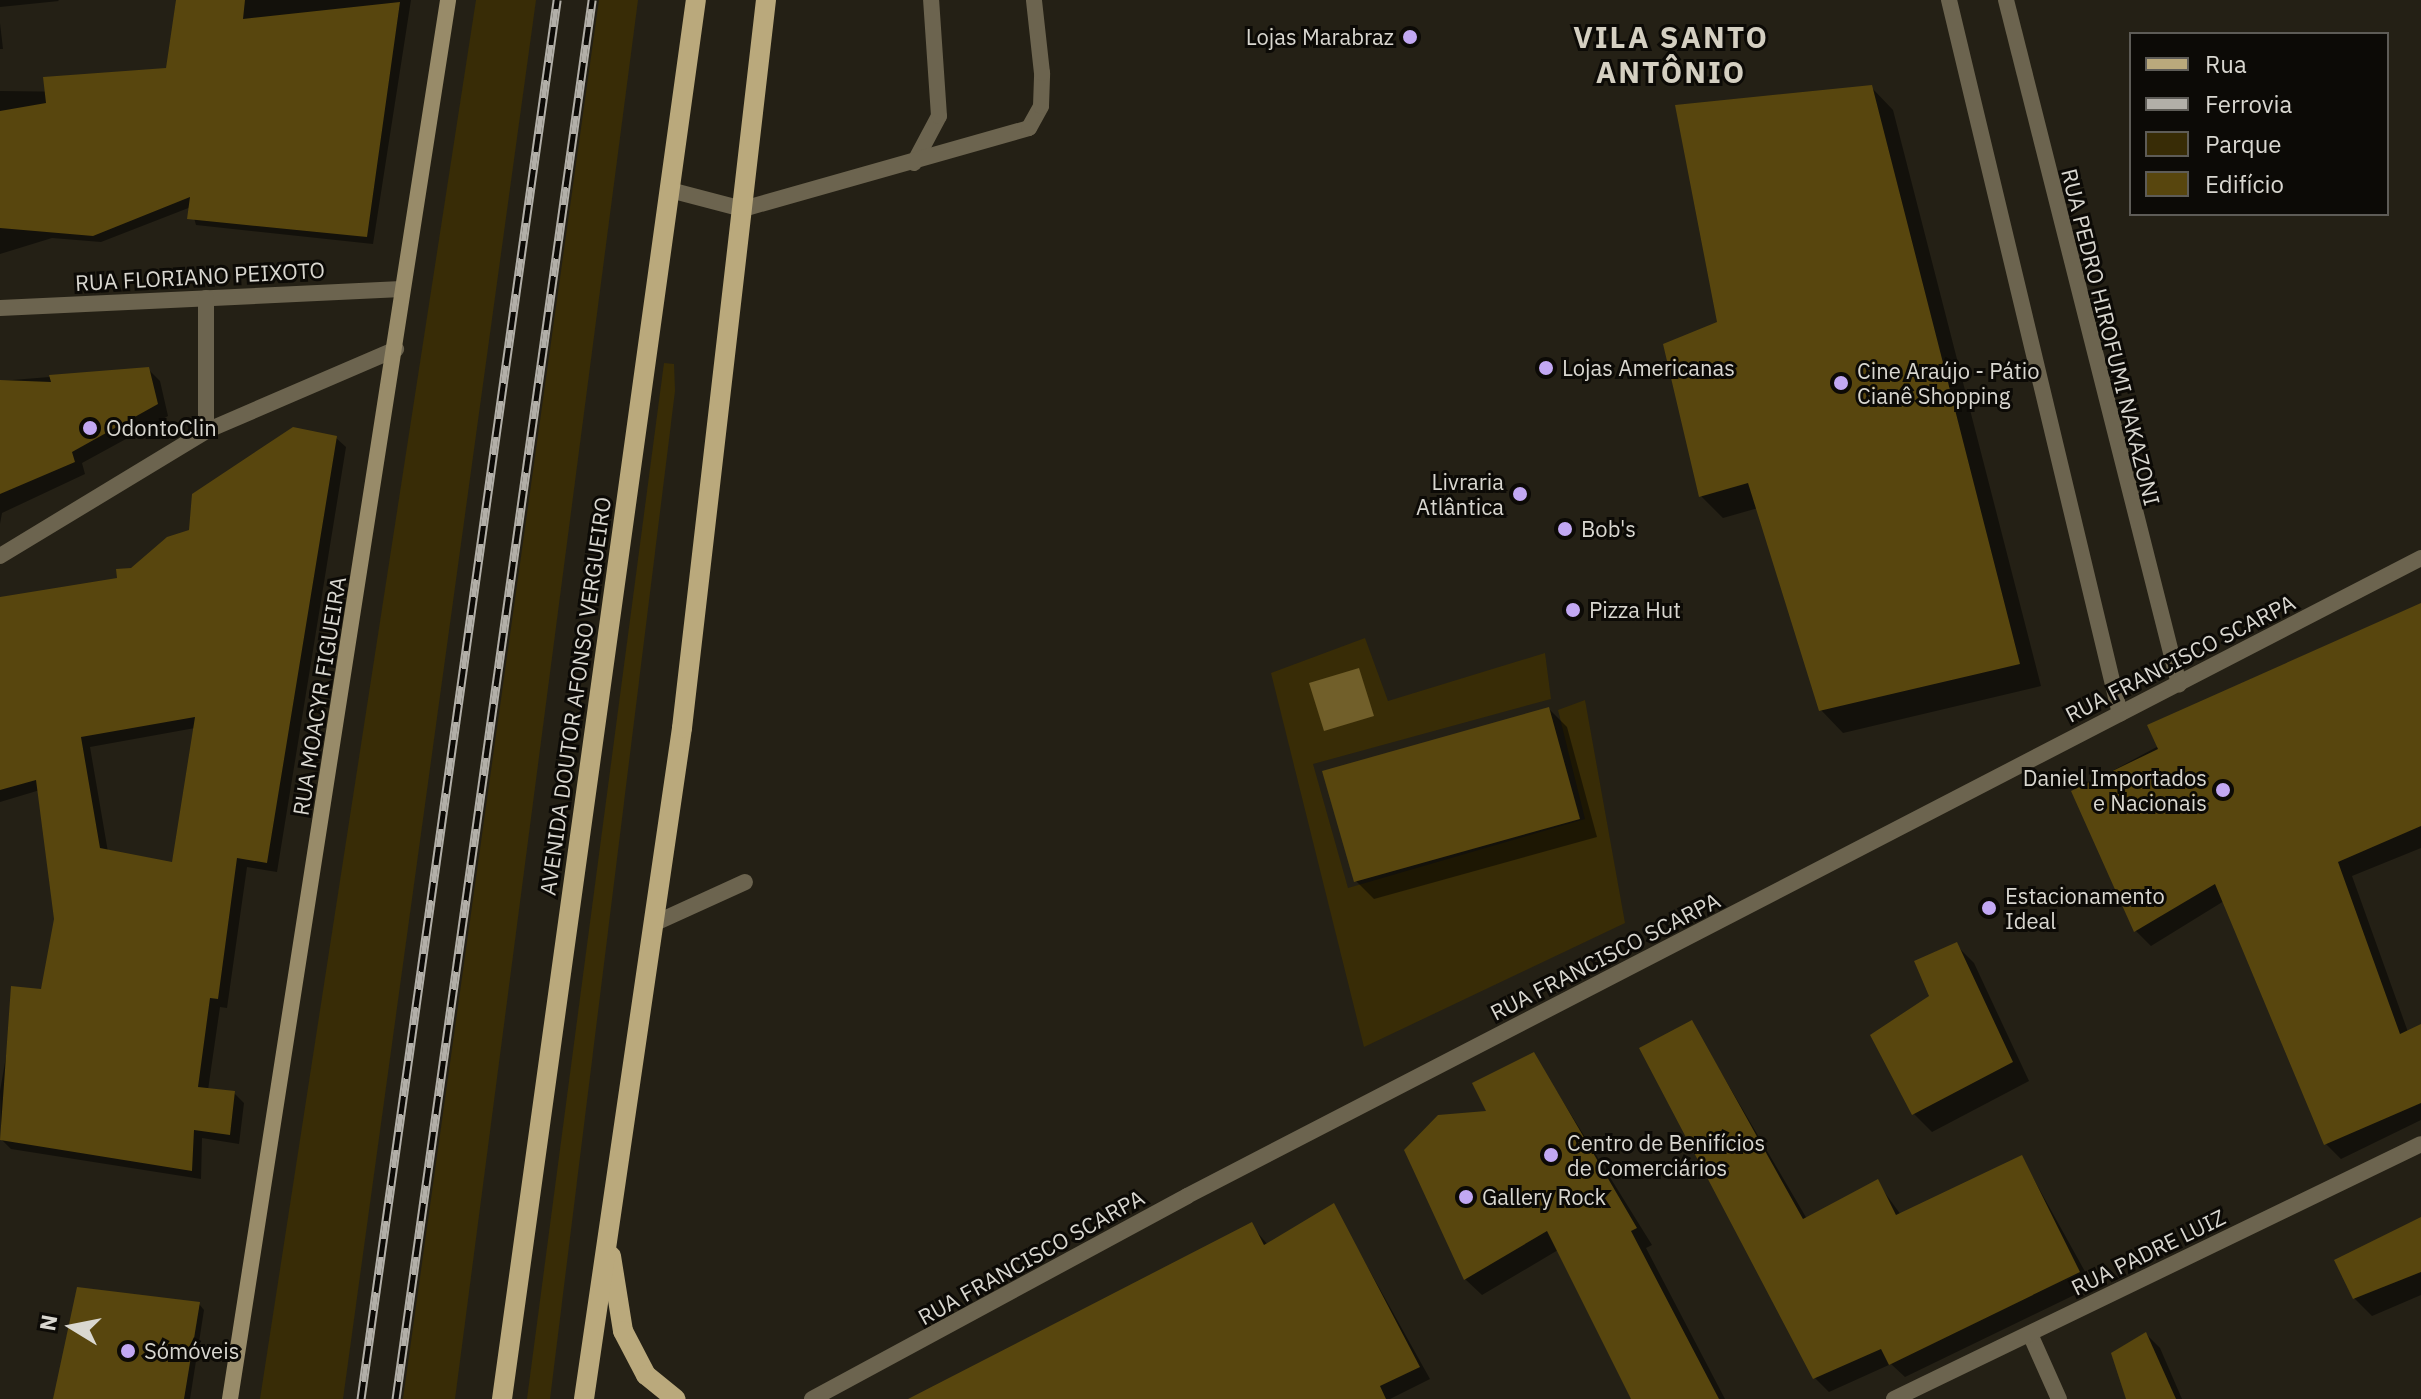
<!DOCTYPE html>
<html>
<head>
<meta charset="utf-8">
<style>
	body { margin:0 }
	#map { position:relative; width:2421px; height:1399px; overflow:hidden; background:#242015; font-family:"IBM Plex Sans",sans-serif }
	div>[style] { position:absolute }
	.green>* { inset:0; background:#382c06 }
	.water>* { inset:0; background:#715f2a }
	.shadow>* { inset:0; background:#0007 }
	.building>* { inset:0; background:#58460e }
	.service>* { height:16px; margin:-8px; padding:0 8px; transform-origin:8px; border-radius:8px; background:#6c644f }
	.minor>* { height:16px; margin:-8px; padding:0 8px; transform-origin:8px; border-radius:8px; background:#6c644f }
	.tertiary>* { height:16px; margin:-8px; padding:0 8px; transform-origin:8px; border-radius:8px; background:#6c644f }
	.secondary>* { height:16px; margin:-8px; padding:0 8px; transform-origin:8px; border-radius:8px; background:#988b69 }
	.primary>* { height:20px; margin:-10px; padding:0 10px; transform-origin:10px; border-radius:10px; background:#baa97c }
	.rail>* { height:9px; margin-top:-4.5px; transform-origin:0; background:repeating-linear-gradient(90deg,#0c0a06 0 18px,#b2afa8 0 36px); box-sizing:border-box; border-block:2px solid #b2afa8 }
	.dots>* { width:22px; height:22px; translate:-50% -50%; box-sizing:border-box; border:4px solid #0c0a06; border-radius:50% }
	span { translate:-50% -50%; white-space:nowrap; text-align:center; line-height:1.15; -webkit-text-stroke:6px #0c0a06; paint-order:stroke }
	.poi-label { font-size:22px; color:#d9d7d0 }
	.right { translate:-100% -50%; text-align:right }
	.left { translate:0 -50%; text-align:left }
	.street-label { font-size:22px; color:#d9d7d0 }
	.district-label { font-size:30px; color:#d4cfc1; font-weight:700; letter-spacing:2px }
	.legend { position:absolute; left:2129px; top:32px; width:260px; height:184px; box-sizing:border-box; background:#0c0a06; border:2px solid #5e5c57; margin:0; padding:10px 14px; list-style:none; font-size:24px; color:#d9d7d0 }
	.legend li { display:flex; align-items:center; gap:16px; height:40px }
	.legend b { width:40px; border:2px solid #5e5c57 }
	.north { position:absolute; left:32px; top:1287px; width:80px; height:80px; -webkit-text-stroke:6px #0c0a06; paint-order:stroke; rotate:280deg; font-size:22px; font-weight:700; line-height:32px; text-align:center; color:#d9d7d0 }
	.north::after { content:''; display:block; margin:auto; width:28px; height:36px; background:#d9d7d0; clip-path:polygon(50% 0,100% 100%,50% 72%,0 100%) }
</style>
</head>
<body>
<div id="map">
	<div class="green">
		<i style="clip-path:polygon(476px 0,536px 0,343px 1399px,260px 1399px)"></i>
		<i style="clip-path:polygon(599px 0,638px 0,455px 1399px,403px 1399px)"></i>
		<i style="clip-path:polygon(664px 363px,674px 364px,675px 391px,550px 1399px,527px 1399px)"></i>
		<i style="clip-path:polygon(1365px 638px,1388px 701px,1545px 653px,1551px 699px,1313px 764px,1348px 888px,1585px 819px,1558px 710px,1585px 700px,1625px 923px,1364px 1047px,1271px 673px)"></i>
	</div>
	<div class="water">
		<i style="clip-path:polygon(1359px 668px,1374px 716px,1324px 731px,1309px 683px)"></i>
	</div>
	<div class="shadow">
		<i style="clip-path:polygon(0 0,58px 0,59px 1px,0 7px)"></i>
		<i style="clip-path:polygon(178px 0,411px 0,373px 244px,196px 225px,191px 207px,101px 242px,52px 238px,0 254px,0 91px,82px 92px,168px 70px)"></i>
		<i style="clip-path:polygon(0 23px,3px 49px,0 49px)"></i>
		<i style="clip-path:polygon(1871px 87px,1893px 110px,2041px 686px,1843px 733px,1821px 710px,1758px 508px,1723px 518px,1701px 496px)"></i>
		<i style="clip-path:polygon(148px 369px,160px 381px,168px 416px,82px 463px,85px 474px,2px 513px,0 524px,0 381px)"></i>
		<i style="clip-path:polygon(evenodd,336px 438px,346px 447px,277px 872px,247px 867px,227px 1008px,220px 1007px,208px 1090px,234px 1093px,244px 1103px,239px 1144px,202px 1138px,201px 1179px,11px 1149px,1px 1139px,0 1091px,18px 988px,42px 991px,56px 919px,40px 790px,0 802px,0 612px,120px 580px,336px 438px,195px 728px,173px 865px,108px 852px,90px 747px,195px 728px)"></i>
		<i style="clip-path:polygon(2421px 605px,2421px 848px,2352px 876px,2408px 1032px,2421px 1025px,2421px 1120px,2341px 1159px,2326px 1144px,2224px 901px,2151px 946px,2136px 931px,2073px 792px)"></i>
		<i style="clip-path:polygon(1549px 709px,1567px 727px,1597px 837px,1374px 899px,1356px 881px)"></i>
		<i style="clip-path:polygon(1956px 945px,1974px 963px,2029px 1081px,1932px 1132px,1914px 1114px)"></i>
		<i style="clip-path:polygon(1692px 1023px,1807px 1219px,1877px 1182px,1901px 1215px,2022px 1158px,2093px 1286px,1905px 1377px,1891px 1364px,1829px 1392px,1815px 1378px)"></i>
		<i style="clip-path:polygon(1534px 1055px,1652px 1245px,1646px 1248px,1725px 1399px,1632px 1399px,1558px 1250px,1482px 1295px,1465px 1279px,1489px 1113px)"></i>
		<i style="clip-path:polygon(1333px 1205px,1430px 1379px,1390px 1399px,911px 1399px,1251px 1225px,1268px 1245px)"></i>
		<i style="clip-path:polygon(2421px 1218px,2421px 1295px,2372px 1316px,2354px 1298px)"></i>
		<i style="clip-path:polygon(199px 1304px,204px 1310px,190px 1399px,55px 1399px)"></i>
		<i style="clip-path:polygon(2146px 1334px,2160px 1348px,2182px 1399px,2131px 1399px)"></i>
	</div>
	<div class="building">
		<i style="clip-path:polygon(176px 0,245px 0,243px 19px,400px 2px,367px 237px,187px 219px,190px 197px,93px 236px,0 228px,0 111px,46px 103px,43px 77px,166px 68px)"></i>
		<i style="clip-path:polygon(1872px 85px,2020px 664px,1819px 711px,1748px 483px,1699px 497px,1663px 344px,1717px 322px,1675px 105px)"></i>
		<i style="clip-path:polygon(149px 367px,158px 404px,72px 452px,75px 462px,0 494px,0 380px,51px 382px,49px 375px)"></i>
		<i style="clip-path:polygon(evenodd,293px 427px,337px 436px,267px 863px,237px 858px,218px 999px,210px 998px,198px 1087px,235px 1091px,230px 1135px,194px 1130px,192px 1171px,0 1140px,11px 986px,41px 989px,54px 919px,36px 780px,0 790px,0 597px,117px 578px,116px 569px,131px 568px,167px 537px,189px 530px,192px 494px,293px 427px,195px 717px,172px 862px,100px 848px,81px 737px,195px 717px)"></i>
		<i style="clip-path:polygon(2421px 603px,2421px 826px,2338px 862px,2400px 1034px,2421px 1024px,2421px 1103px,2324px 1145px,2215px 884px,2134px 932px,2071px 791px,2158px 749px,2147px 725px)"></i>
		<i style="clip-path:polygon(1549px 707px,1580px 819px,1354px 882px,1322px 771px)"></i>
		<i style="clip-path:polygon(1957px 942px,2013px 1062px,1912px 1115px,1870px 1035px,1929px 996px,1914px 961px)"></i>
		<i style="clip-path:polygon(1692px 1020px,1803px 1219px,1878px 1179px,1896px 1215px,2022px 1155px,2080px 1272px,1889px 1365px,1881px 1349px,1813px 1379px,1639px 1048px)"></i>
		<i style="clip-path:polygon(1534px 1052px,1637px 1228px,1631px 1231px,1719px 1399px,1631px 1399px,1547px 1231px,1464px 1280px,1404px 1150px,1438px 1115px,1486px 1111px,1472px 1083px)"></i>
		<i style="clip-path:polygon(1334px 1203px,1420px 1367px,1380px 1386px,1386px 1399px,908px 1399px,1252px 1222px,1264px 1245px)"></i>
		<i style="clip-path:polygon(2421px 1217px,2421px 1272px,2353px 1299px,2334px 1260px)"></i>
		<i style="clip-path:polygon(77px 1287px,200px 1302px,184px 1399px,53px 1399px)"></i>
		<i style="clip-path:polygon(2146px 1332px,2176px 1399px,2126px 1399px,2111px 1353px)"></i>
	</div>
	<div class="service">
		<i style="left:1949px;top:0;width:734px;rotate:76.53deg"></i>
		<i style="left:2006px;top:0;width:706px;rotate:75.81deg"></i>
		<i style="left:914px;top:163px;width:53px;rotate:-62deg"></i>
		<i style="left:939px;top:116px;width:116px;rotate:-93.9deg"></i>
		<i style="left:670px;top:190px;width:75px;rotate:14.6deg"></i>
		<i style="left:743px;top:209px;width:297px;rotate:-15.8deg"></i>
		<i style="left:1029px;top:128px;width:25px;rotate:-61deg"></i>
		<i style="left:1041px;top:106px;width:33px;rotate:-88deg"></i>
		<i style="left:1042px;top:73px;width:73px;rotate:-96.3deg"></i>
		<i style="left:653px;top:924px;width:101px;rotate:-24.5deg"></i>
	</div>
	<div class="minor">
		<i style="left:0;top:308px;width:402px;rotate:-2.7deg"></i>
		<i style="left:206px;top:431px;width:133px;rotate:-90deg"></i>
		<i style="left:0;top:556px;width:241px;rotate:-31.2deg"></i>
		<i style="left:206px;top:431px;width:207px;rotate:-23.3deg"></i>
		<i style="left:2030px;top:1334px;width:71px;rotate:66deg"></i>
		<i style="left:1894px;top:1399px;width:585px;rotate:-25.82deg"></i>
	</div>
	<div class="tertiary">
		<i style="left:812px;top:1399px;width:426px;rotate:-28.4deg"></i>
		<i style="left:1187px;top:1196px;width:1389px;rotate:-27.34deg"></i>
	</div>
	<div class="secondary">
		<i style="left:230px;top:1399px;width:1416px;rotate:-81.14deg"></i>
	</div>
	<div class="primary">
		<i style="left:611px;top:1256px;width:76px;rotate:80.9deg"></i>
		<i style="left:623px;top:1331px;width:50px;rotate:62.4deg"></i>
		<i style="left:646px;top:1375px;width:38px;rotate:39deg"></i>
		<i style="left:502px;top:1399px;width:1412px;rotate:-82.11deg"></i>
		<i style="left:584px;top:1399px;width:678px;rotate:-81.69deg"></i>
		<i style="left:682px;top:728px;width:733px;rotate:-83.42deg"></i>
	</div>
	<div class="rail">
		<i style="left:361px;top:1399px;width:1413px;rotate:-82.02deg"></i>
		<i style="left:396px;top:1399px;width:1413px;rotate:-82.02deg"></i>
	</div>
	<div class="dots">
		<i style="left:1410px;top:37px;background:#c2a8f3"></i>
		<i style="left:1546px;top:368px;background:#c2a8f3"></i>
		<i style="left:1841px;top:383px;background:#c2a8f3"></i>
		<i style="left:90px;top:428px;background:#c2a8f3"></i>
		<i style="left:1520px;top:494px;background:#c2a8f3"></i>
		<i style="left:1565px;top:529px;background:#c2a8f3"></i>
		<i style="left:1573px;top:610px;background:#c2a8f3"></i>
		<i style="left:2223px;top:790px;background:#c2a8f3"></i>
		<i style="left:1989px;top:908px;background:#c2a8f3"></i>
		<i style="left:1551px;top:1155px;background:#c2a8f3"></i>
		<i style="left:1466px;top:1197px;background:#c2a8f3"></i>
		<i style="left:128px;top:1351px;background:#c2a8f3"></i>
	</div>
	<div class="poi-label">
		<span class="right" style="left:1394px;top:37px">Lojas Marabraz</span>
		<span class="left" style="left:1562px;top:368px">Lojas Americanas</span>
		<span class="left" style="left:1857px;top:383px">Cine Araújo - Pátio<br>Cianê Shopping</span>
		<span class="left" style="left:106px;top:428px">OdontoClin</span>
		<span class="right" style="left:1504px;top:494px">Livraria<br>Atlântica</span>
		<span class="left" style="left:1581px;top:529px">Bob's</span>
		<span class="left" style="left:1589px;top:610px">Pizza Hut</span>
		<span class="right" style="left:2207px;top:790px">Daniel Importados<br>e Nacionais</span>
		<span class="left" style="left:2005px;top:908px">Estacionamento<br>Ideal</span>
		<span class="left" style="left:1567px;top:1155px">Centro de Benifícios<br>de Comerciários</span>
		<span class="left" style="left:1482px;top:1197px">Gallery Rock</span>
		<span class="left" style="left:144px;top:1351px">Sómóveis</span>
	</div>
	<div class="street-label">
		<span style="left:200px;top:276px;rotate:-3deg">RUA FLORIANO PEIXOTO</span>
		<span style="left:2111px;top:337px;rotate:76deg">RUA PEDRO HIROFUMI NAKAZONI</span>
		<span style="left:2180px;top:658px;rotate:-27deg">RUA FRANCISCO SCARPA</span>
		<span style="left:319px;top:696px;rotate:-81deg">RUA MOACYR FIGUEIRA</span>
		<span style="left:575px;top:696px;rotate:-82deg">AVENIDA DOUTOR AFONSO VERGUEIRO</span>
		<span style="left:1605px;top:956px;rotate:-27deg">RUA FRANCISCO SCARPA</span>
		<span style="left:2148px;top:1252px;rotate:-26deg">RUA PADRE LUIZ</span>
		<span style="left:1031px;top:1257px;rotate:-29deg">RUA FRANCISCO SCARPA</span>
	</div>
	<div class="district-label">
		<span style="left:1671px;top:54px">VILA SANTO<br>ANTÔNIO</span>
	</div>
	<ul class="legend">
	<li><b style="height:10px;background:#baa97c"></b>Rua</li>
	<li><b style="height:10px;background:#b2afa8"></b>Ferrovia</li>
	<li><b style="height:22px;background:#382c06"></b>Parque</li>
	<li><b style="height:22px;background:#58460e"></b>Edifício</li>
	</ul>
	<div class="north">N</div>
</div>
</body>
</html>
